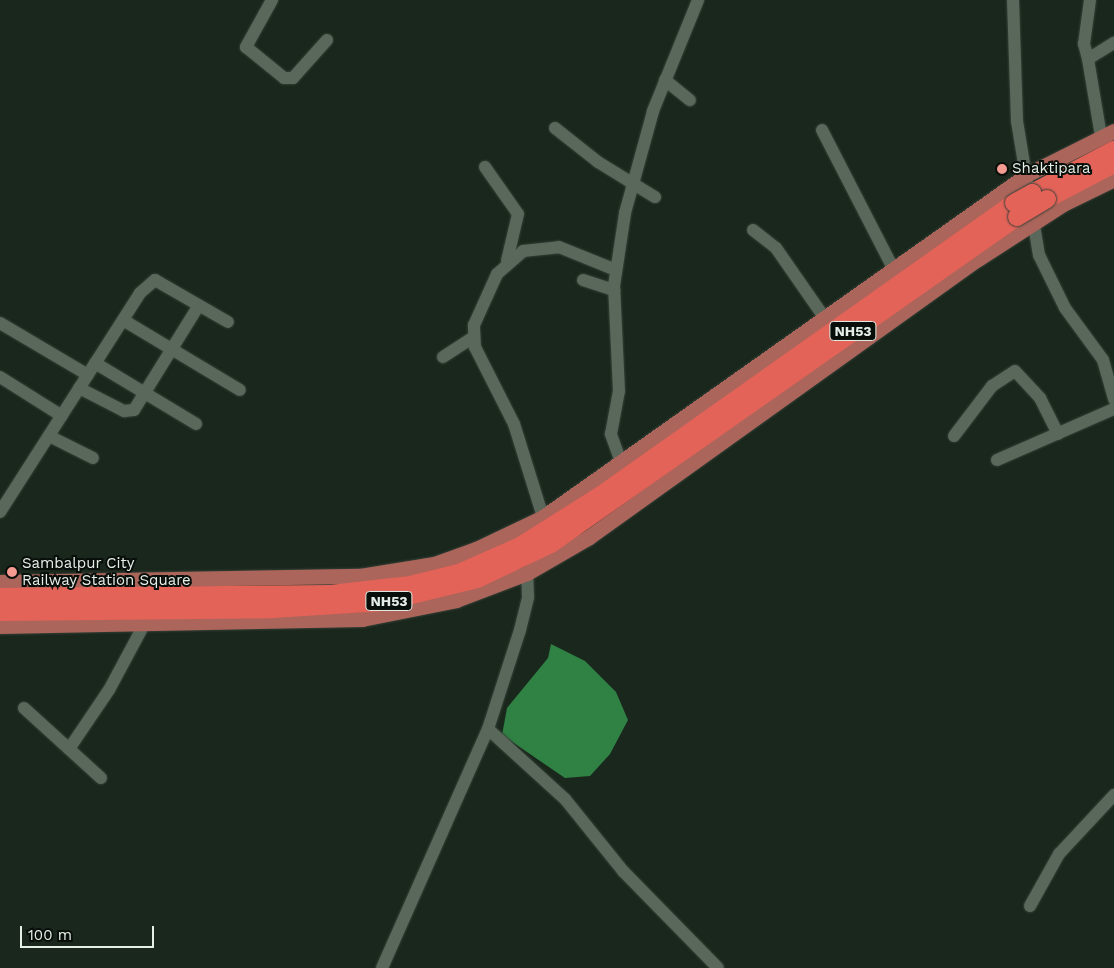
<!DOCTYPE html>
<html>
<head>
<meta charset="utf-8">
<style>
	body { margin:0 }
	#map { position:relative; width:1114px; height:968px; overflow:hidden; background:#1a271c; font-family:"Work Sans",sans-serif }
	div>[style] { position:absolute }
	.water>* { inset:0; background:#2f8144 }
	.roads { filter:drop-shadow(0 0 1px #364038) drop-shadow(0 0 1px #364038) }
	.minor>* { height:12px; margin:-6px; padding:0 6px; transform-origin:6px; border-radius:6px; background:#59685b }
	.major>* { height:15px; margin:-7.5px; padding:0 7.5px; transform-origin:7.5px; border-radius:7.5px; background:#ac655a }
	.highway>* { height:18px; margin:-9px; padding:0 9px; transform-origin:9px; border-radius:9px; background:#e36359 }
	.bridges { filter:drop-shadow(0 0 1px #364038) drop-shadow(0 0 1px #364038) }
	.highway-bridge>* { height:18px; margin:-9px; padding:0 9px; transform-origin:9px; border-radius:9px; background:#e36359 }
	.dots>* { width:14px; height:14px; translate:-50% -50%; box-sizing:border-box; border:2px solid #080e09; border-radius:50% }
	span { translate:-50% -50%; white-space:nowrap; text-align:center; line-height:1.15; -webkit-text-stroke:4px #080e09; paint-order:stroke }
	.shield-label span { padding:1px 4px; background:#080e09; border:1px solid; border-radius:4px; -webkit-text-stroke-width:0 }
	.shield-label { font-size:14px; color:#e6efe7; font-weight:700 }
	.poi-label { font-size:15px; color:#e6efe7 }
	.left { translate:0 -50%; text-align:left }
	.scale { position:absolute; left:20px; top:926px; width:134px; height:22px; box-sizing:border-box; border:2px solid #e6efe7; border-top:0; padding-left:6px; font-size:15px; line-height:18px; white-space:nowrap; color:#e6efe7; -webkit-text-stroke:4px #080e09; paint-order:stroke }
</style>
</head>
<body>
<div id="map">
	<div class="water">
		<i style="clip-path:polygon(551px 644px,585px 661px,616px 692px,628px 720px,610px 754px,590px 776px,565px 778px,502px 735px,507px 708px,548px 658px)"></i>
	</div>
	<div class="roads">
		<div class="minor">
			<i style="left:272px;top:0;width:54px;rotate:119deg"></i>
			<i style="left:246px;top:47px;width:49px;rotate:39.2deg"></i>
			<i style="left:284px;top:78px;width:9px"></i>
			<i style="left:293px;top:78px;width:51px;rotate:-48.2deg"></i>
			<i style="left:1013px;top:0;width:121px;rotate:88.1deg"></i>
			<i style="left:1017px;top:121px;width:136px;rotate:80.7deg"></i>
			<i style="left:1039px;top:255px;width:59px;rotate:63.9deg"></i>
			<i style="left:1065px;top:308px;width:64px;rotate:53.8deg"></i>
			<i style="left:1103px;top:360px;width:41px;rotate:74.2deg"></i>
			<i style="left:1088px;top:59px;width:16px;rotate:-105deg"></i>
			<i style="left:1084px;top:44px;width:44px;rotate:-82.2deg"></i>
			<i style="left:665px;top:80px;width:32px;rotate:39deg"></i>
			<i style="left:555px;top:128px;width:55px;rotate:38.3deg"></i>
			<i style="left:598px;top:162px;width:67px;rotate:31.6deg"></i>
			<i style="left:822px;top:130px;width:155px;rotate:62.8deg"></i>
			<i style="left:1101px;top:136px;width:78px;rotate:-99.6deg"></i>
			<i style="left:1088px;top:59px;width:31px;rotate:-32deg"></i>
			<i style="left:485px;top:167px;width:57px;rotate:54.9deg"></i>
			<i style="left:518px;top:214px;width:48px;rotate:103.2deg"></i>
			<i style="left:753px;top:230px;width:29px;rotate:38deg"></i>
			<i style="left:776px;top:248px;width:84px;rotate:55.2deg"></i>
			<i style="left:583px;top:280px;width:33px;rotate:18deg"></i>
			<i style="left:123px;top:320px;width:136px;rotate:30.9deg"></i>
			<i style="left:0;top:323px;width:102px;rotate:30.6deg"></i>
			<i style="left:443px;top:357px;width:37px;rotate:-33deg"></i>
			<i style="left:95px;top:363px;width:118px;rotate:31.1deg"></i>
			<i style="left:0;top:377px;width:73px;rotate:32.2deg"></i>
			<i style="left:79px;top:388px;width:51px;rotate:27.1deg"></i>
			<i style="left:124px;top:411px;width:10px;rotate:-6deg"></i>
			<i style="left:134px;top:410px;width:123px;rotate:-58.2deg"></i>
			<i style="left:49px;top:436px;width:49px;rotate:26.6deg"></i>
			<i style="left:954px;top:436px;width:63px;rotate:-52.8deg"></i>
			<i style="left:992px;top:386px;width:27px;rotate:-33deg"></i>
			<i style="left:1015px;top:371px;width:37px;rotate:47deg"></i>
			<i style="left:1040px;top:398px;width:40px;rotate:63.4deg"></i>
			<i style="left:997px;top:460px;width:128px;rotate:-23.6deg"></i>
			<i style="left:621px;top:462px;width:30px;rotate:-110deg"></i>
			<i style="left:611px;top:434px;width:44px;rotate:-79.5deg"></i>
			<i style="left:619px;top:391px;width:105px;rotate:-92.7deg"></i>
			<i style="left:614px;top:286px;width:74px;rotate:-81.4deg"></i>
			<i style="left:625px;top:213px;width:106px;rotate:-74.6deg"></i>
			<i style="left:653px;top:111px;width:120px;rotate:-67.9deg"></i>
			<i style="left:0;top:512px;width:260px;rotate:-57.4deg"></i>
			<i style="left:140px;top:293px;width:20px;rotate:-41deg"></i>
			<i style="left:155px;top:280px;width:84px;rotate:29.9deg"></i>
			<i style="left:543px;top:517px;width:97px;rotate:-107.3deg"></i>
			<i style="left:514px;top:424px;width:86px;rotate:-116.9deg"></i>
			<i style="left:475px;top:347px;width:22px;rotate:-93deg"></i>
			<i style="left:474px;top:325px;width:56px;rotate:-65.7deg"></i>
			<i style="left:497px;top:274px;width:35px;rotate:-41deg"></i>
			<i style="left:523px;top:251px;width:36px;rotate:-6deg"></i>
			<i style="left:559px;top:247px;width:61px;rotate:22deg"></i>
			<i style="left:24px;top:708px;width:104px;rotate:42.3deg"></i>
			<i style="left:488px;top:729px;width:104px;rotate:42.3deg"></i>
			<i style="left:565px;top:799px;width:94px;rotate:51.1deg"></i>
			<i style="left:624px;top:872px;width:134px;rotate:45.6deg"></i>
			<i style="left:69px;top:749px;width:71px;rotate:-55.9deg"></i>
			<i style="left:109px;top:690px;width:76px;rotate:-61.8deg"></i>
			<i style="left:1030px;top:906px;width:60px;rotate:-60.9deg"></i>
			<i style="left:1059px;top:854px;width:81px;rotate:-47deg"></i>
			<i style="left:382px;top:968px;width:261px;rotate:-66.1deg"></i>
			<i style="left:488px;top:729px;width:104px;rotate:-72.1deg"></i>
			<i style="left:520px;top:630px;width:34px;rotate:-76deg"></i>
			<i style="left:528px;top:597px;width:24px;rotate:-92deg"></i>
		</div>
		<div class="major">
			<i style="left:0;top:582px;width:360px;rotate:-1deg"></i>
			<i style="left:360px;top:576px;width:75px;rotate:-9.2deg"></i>
			<i style="left:434px;top:564px;width:45px;rotate:-19.7deg"></i>
			<i style="left:476px;top:549px;width:74px;rotate:-25.5deg"></i>
			<i style="left:543px;top:517px;width:594px;rotate:-35.27deg"></i>
			<i style="left:1028px;top:174px;width:96px;rotate:-26.6deg"></i>
			<i style="left:0;top:626px;width:362px;rotate:-1.1deg"></i>
			<i style="left:362px;top:619px;width:96px;rotate:-11.4deg"></i>
			<i style="left:456px;top:600px;width:76px;rotate:-20.8deg"></i>
			<i style="left:527px;top:573px;width:72px;rotate:-30.1deg"></i>
			<i style="left:589px;top:537px;width:478px;rotate:-35.6deg"></i>
			<i style="left:978px;top:259px;width:101px;rotate:-32.9deg"></i>
			<i style="left:1063px;top:204px;width:57px;rotate:-26.1deg"></i>
		</div>
		<div class="highway">
			<i style="left:1032px;top:193px;width:93px;rotate:-27.7deg"></i>
			<i style="left:1047px;top:199px;width:76px;rotate:-27.6deg"></i>
			<i style="left:0;top:597px;width:331px;rotate:-0.5deg"></i>
			<i style="left:331px;top:594px;width:80px;rotate:-6.5deg"></i>
			<i style="left:410px;top:585px;width:50px;rotate:-13.8deg"></i>
			<i style="left:459px;top:573px;width:67px;rotate:-23.9deg"></i>
			<i style="left:520px;top:546px;width:96px;rotate:-32.2deg"></i>
			<i style="left:601px;top:495px;width:506px;rotate:-35.26deg"></i>
			<i style="left:0;top:612px;width:272px;rotate:-0.6deg"></i>
			<i style="left:272px;top:609px;width:111px;rotate:-3.6deg"></i>
			<i style="left:383px;top:602px;width:97px;rotate:-13.7deg"></i>
			<i style="left:477px;top:579px;width:82px;rotate:-25.3deg"></i>
			<i style="left:551px;top:544px;width:569px;rotate:-35.06deg"></i>
		</div>
	</div>
	<div class="bridges">
		<div class="highway-bridge">
			<i style="left:1014px;top:203px;width:21px;rotate:-29deg"></i>
			<i style="left:1017px;top:217px;width:35px;rotate:-31deg"></i>
		</div>
	</div>
	<div class="dots">
		<i style="left:1002px;top:169px;background:#f59c92"></i>
		<i style="left:12px;top:572px;background:#f59c92"></i>
	</div>
	<div class="shield-label">
		<span style="left:853px;top:331px">NH53</span>
		<span style="left:389px;top:601px">NH53</span>
	</div>
	<div class="poi-label">
		<span class="left" style="left:1012px;top:169px">Shaktipara</span>
		<span class="left" style="left:22px;top:572px">Sambalpur City<br>Railway Station Square</span>
	</div>
	<div class="scale">100 m</div>
</div>
</body>
</html>
